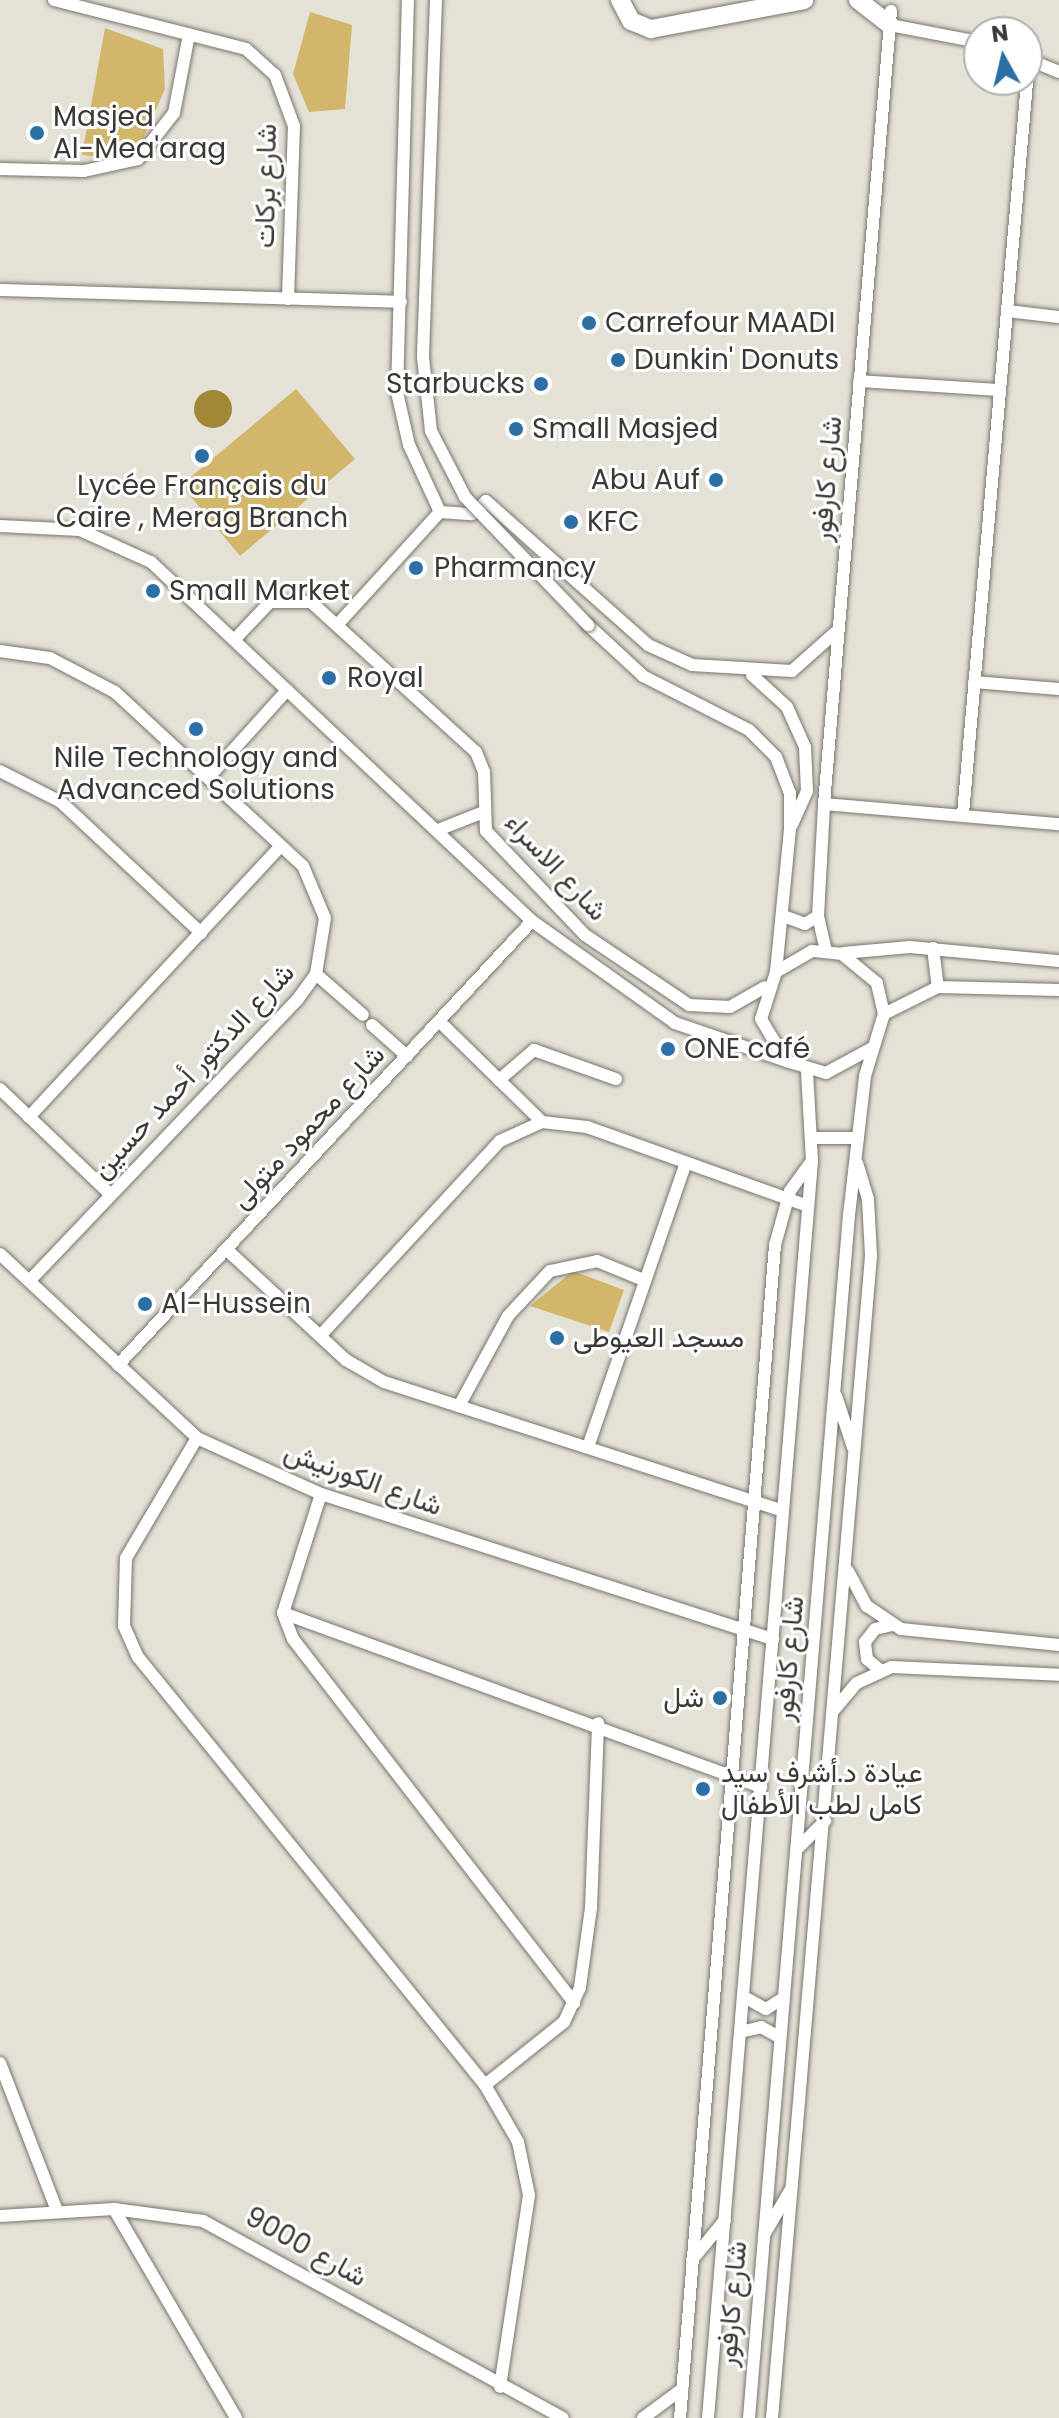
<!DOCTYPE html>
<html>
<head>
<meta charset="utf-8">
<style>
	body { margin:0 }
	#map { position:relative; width:1059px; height:2418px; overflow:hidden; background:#e4e1d7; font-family:Poppins,Vazirmatn,sans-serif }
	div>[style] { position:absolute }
	.green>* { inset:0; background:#d2b76b }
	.water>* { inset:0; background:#a28736 }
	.round { border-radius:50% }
	.roads { filter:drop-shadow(0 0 2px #78756c) drop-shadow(0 0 2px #78756c) }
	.minor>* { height:12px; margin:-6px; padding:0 6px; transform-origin:6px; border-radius:6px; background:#fff }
	.highway>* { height:18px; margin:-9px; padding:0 9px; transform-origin:9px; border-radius:9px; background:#fff }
	.bridges { filter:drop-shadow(0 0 2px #78756c) drop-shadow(0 0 2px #78756c) }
	.minor-bridge>* { height:12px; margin:-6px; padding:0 6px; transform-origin:6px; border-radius:6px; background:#fff }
	.dots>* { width:22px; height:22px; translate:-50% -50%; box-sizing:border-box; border:4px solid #fff; border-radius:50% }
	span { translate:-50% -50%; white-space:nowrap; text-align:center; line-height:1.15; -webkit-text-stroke:6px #fff; paint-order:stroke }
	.poi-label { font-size:28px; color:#3a3935 }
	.left { translate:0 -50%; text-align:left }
	.right { translate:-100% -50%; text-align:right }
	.street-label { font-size:28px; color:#3a3935 }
	.north { position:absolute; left:963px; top:16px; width:80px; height:80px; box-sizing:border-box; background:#fff; border:2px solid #b0b0ae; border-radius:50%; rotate:352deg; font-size:22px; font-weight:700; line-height:32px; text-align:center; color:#3a3935 }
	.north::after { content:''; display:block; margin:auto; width:28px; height:36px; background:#2c6fa5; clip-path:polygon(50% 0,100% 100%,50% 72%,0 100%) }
</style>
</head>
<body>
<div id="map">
	<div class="green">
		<i style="clip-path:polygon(310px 12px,352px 25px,345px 109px,309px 112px,293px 74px)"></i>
		<i style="clip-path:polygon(105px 28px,163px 49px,165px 89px,142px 141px,104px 158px,82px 155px)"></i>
		<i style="clip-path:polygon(296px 389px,355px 459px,240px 556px,181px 485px)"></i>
		<i style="clip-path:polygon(573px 1271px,624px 1290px,609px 1332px,530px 1306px)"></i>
	</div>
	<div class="water">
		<i class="round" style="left:194px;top:390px;width:38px;height:38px"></i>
	</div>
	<div class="roads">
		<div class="minor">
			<i style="left:54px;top:0;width:198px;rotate:14.3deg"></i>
			<i style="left:246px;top:49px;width:39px;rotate:42deg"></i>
			<i style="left:275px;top:75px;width:54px;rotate:69.6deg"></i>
			<i style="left:294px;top:126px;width:173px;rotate:92deg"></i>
			<i style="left:890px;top:25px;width:91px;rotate:10.8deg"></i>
			<i style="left:1027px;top:59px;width:35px;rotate:22deg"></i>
			<i style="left:0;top:169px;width:84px;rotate:1.4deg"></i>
			<i style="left:84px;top:171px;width:55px;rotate:-12.5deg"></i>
			<i style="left:138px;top:159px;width:58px;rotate:-52deg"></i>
			<i style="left:174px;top:113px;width:80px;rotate:-79.2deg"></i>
			<i style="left:0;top:290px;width:401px;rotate:1.7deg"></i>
			<i style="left:1007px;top:311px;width:52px;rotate:6.6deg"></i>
			<i style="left:859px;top:381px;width:141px;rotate:3.7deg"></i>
			<i style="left:440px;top:512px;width:32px;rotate:4deg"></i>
			<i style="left:472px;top:514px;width:19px;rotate:-43deg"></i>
			<i style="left:486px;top:501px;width:217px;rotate:41.6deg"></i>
			<i style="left:648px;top:645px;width:48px;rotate:24.4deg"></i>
			<i style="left:692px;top:665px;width:100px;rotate:3.4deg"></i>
			<i style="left:792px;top:671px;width:59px;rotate:-41.6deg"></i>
			<i style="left:0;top:526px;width:80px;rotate:2.9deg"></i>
			<i style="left:80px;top:530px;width:78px;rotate:24.3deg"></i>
			<i style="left:151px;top:562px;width:523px;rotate:43.3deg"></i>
			<i style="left:532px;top:921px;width:176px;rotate:35.5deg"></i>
			<i style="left:675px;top:1023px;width:114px;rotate:18.9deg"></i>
			<i style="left:338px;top:624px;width:151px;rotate:-47.7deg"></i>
			<i style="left:440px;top:512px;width:74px;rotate:-114.8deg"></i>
			<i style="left:409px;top:445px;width:54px;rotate:-102.8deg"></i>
			<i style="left:397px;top:392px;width:392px;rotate:-88.4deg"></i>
			<i style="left:588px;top:625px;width:75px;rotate:42.8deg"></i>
			<i style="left:643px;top:676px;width:119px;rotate:27deg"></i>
			<i style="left:749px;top:730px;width:38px;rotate:45deg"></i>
			<i style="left:776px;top:757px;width:39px;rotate:69deg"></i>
			<i style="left:790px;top:793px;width:36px;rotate:90deg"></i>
			<i style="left:790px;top:829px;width:144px;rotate:95.6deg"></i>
			<i style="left:236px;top:638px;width:50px;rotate:-46.6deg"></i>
			<i style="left:270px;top:602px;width:41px"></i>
			<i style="left:311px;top:602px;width:223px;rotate:42.3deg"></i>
			<i style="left:476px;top:752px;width:22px;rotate:68deg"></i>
			<i style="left:484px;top:772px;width:59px;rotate:88.1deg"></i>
			<i style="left:486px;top:831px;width:144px;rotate:46.4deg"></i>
			<i style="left:585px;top:935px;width:125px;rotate:33.9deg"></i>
			<i style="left:689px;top:1005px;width:41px;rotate:2.8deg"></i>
			<i style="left:730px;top:1007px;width:40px;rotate:-29.7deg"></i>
			<i style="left:0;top:651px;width:50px;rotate:8deg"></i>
			<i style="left:50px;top:658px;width:73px;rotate:27.6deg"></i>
			<i style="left:115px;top:692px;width:256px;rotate:42.8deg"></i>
			<i style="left:303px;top:866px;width:56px;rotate:67.1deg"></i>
			<i style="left:325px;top:918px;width:57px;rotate:99.1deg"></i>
			<i style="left:316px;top:974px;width:32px;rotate:126deg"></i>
			<i style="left:297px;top:1000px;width:388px;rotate:133.6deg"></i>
			<i style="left:752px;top:675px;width:47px;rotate:42.4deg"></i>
			<i style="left:787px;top:707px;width:44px;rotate:65.8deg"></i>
			<i style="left:805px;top:747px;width:44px;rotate:87.4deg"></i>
			<i style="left:807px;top:791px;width:37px;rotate:114deg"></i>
			<i style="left:974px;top:682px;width:85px;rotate:4.7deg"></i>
			<i style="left:0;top:771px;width:68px;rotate:26.9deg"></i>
			<i style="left:61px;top:802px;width:192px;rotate:43.1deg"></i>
			<i style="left:209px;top:777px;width:117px;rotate:-48.1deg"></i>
			<i style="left:824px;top:804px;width:236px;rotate:4.9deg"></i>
			<i style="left:963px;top:814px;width:757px;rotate:-85deg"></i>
			<i style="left:438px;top:830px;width:46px;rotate:-21.6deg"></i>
			<i style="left:786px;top:917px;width:20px;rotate:20deg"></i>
			<i style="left:805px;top:924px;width:15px;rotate:-32deg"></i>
			<i style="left:933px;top:948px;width:39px;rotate:83deg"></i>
			<i style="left:826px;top:951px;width:36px;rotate:-103deg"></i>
			<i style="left:818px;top:916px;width:112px;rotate:-86.9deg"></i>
			<i style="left:824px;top:804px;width:796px;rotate:-85.17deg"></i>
			<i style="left:843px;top:953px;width:67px;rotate:-5.1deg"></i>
			<i style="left:910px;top:947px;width:150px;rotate:5.4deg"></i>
			<i style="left:316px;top:974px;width:62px;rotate:41.1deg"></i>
			<i style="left:884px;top:1014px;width:60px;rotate:-26.6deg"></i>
			<i style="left:938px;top:987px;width:121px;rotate:1.4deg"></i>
			<i style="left:440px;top:1022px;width:143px;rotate:44.4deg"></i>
			<i style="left:372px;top:1025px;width:47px;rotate:41.5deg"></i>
			<i style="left:499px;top:1080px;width:46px;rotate:-40.6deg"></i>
			<i style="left:534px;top:1050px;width:87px;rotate:19.5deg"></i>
			<i style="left:0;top:1089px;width:153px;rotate:43.7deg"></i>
			<i style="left:29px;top:1117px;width:370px;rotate:-47.1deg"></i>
			<i style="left:813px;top:1138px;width:45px"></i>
			<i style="left:226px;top:1249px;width:163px;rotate:42.8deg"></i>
			<i style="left:346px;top:1360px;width:44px;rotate:30.1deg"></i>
			<i style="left:384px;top:1382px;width:419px;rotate:17.9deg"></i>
			<i style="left:0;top:1254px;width:270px;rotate:43deg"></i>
			<i style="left:197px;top:1438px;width:136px;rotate:24.3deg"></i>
			<i style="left:321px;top:1494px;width:475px;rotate:17.8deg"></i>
			<i style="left:320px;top:1336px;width:265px;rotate:-47.3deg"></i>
			<i style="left:500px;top:1141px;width:46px;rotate:-24.3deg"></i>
			<i style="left:542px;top:1122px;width:45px;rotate:6.3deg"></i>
			<i style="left:587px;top:1127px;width:235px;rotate:19.7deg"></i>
			<i style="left:118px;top:1365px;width:607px;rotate:-47deg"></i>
			<i style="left:836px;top:1396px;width:54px;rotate:71.6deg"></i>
			<i style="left:459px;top:1406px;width:102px;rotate:-61.4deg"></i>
			<i style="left:508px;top:1316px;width:62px;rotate:-47deg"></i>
			<i style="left:550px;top:1271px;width:48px;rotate:-12deg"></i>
			<i style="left:597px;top:1261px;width:48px;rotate:22.2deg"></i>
			<i style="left:197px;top:1438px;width:139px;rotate:120.6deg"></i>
			<i style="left:126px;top:1558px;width:68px;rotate:91.7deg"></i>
			<i style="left:124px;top:1626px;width:34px;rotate:66deg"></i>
			<i style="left:138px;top:1657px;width:551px;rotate:50.97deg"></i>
			<i style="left:485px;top:2085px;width:66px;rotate:59.9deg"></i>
			<i style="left:518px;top:2142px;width:54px;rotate:78.3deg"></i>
			<i style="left:529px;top:2195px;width:194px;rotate:98.6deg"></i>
			<i style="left:588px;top:1447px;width:301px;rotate:-71deg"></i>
			<i style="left:321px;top:1494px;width:125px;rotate:107.7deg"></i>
			<i style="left:283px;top:1613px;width:28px;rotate:69deg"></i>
			<i style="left:293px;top:1639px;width:460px;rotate:52.3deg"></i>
			<i style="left:848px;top:1571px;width:40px;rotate:62deg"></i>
			<i style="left:867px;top:1606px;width:41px;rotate:34.1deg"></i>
			<i style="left:901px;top:1629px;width:159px;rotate:5.8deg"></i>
			<i style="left:283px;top:1613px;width:509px;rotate:20deg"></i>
			<i style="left:880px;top:1670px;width:17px;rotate:-140deg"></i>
			<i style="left:867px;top:1659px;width:17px;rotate:-97deg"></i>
			<i style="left:865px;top:1642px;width:16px;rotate:-52deg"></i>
			<i style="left:875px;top:1629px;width:17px;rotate:-13deg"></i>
			<i style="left:834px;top:1710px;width:35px;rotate:-50deg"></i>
			<i style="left:857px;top:1683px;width:38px;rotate:-25deg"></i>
			<i style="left:892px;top:1667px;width:167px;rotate:2.7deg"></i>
			<i style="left:797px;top:1849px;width:40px;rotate:-45deg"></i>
			<i style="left:744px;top:1997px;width:25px;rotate:29deg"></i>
			<i style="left:766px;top:2009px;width:19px;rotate:-32deg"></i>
			<i style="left:740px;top:2032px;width:22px;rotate:-13deg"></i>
			<i style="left:761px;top:2027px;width:21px;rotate:29deg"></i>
			<i style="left:0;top:2063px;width:159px;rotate:68.9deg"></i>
			<i style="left:485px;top:2085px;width:101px;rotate:-38.6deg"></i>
			<i style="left:564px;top:2022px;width:38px;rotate:-65deg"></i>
			<i style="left:580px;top:1987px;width:80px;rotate:-82.1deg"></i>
			<i style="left:591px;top:1908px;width:185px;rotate:-87.8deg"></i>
			<i style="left:114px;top:2209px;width:242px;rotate:59.7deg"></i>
			<i style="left:0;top:2216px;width:114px;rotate:-3.5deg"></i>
			<i style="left:114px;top:2209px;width:90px;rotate:7.7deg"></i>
			<i style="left:203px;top:2221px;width:410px;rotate:28.7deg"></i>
			<i style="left:764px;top:2235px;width:53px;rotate:-59.6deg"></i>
			<i style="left:692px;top:2260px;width:52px;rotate:-50.5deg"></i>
			<i style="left:643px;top:2418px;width:49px;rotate:-36.6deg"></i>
			<i style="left:680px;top:2418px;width:1177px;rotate:-85.37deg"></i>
			<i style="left:775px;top:1245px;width:56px;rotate:-74.5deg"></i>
			<i style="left:790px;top:1191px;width:37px;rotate:-54deg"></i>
			<i style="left:708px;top:2418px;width:1261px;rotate:-85.27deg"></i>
			<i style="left:812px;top:1161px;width:90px;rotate:-93.2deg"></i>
			<i style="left:749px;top:2418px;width:1207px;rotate:-85.25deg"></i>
			<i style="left:849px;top:1215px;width:140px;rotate:-83.4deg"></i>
			<i style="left:865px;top:1076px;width:65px;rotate:-73deg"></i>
			<i style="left:884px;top:1014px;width:32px;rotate:-103deg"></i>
			<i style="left:877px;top:983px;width:45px;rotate:-140.4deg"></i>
			<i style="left:842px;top:954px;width:30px;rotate:-174deg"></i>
			<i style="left:812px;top:951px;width:42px;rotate:149.7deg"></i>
			<i style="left:776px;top:972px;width:49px;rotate:107.7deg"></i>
			<i style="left:761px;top:1019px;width:49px;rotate:59.2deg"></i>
			<i style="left:786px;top:1061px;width:42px;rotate:16.7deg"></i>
			<i style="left:826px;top:1073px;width:52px;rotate:-28.5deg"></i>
			<i style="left:772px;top:2418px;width:1167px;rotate:-85.13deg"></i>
			<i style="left:871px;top:1255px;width:56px;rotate:-93.1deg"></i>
			<i style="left:868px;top:1199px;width:37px;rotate:-107deg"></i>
		</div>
		<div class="highway">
			<i style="left:620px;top:0;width:24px;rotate:62deg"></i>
			<i style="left:631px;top:21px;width:22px;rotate:22deg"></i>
			<i style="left:651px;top:29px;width:156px;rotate:-10.7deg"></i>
			<i style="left:858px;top:0;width:41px;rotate:38deg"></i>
		</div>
	</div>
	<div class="bridges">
		<div class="minor-bridge">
			<i style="left:436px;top:0;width:357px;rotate:92.1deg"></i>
			<i style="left:423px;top:357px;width:74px;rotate:83.8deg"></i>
			<i style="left:431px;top:431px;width:74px;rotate:62.7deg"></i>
			<i style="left:465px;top:497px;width:178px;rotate:46.1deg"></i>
		</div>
	</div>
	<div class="dots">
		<i style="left:37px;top:133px;background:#2c6fa5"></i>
		<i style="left:589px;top:323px;background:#2c6fa5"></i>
		<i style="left:618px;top:360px;background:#2c6fa5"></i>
		<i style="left:541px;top:384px;background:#2c6fa5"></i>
		<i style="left:516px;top:429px;background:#2c6fa5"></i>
		<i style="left:202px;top:456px;background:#2c6fa5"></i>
		<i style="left:716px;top:480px;background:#2c6fa5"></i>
		<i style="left:571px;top:522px;background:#2c6fa5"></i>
		<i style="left:416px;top:568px;background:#2c6fa5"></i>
		<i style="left:153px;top:591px;background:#2c6fa5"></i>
		<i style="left:329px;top:678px;background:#2c6fa5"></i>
		<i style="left:196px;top:729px;background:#2c6fa5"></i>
		<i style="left:668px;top:1049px;background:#2c6fa5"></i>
		<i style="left:145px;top:1304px;background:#2c6fa5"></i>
		<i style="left:557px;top:1338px;background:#2c6fa5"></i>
		<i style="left:720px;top:1698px;background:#2c6fa5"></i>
		<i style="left:703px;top:1789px;background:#2c6fa5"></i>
	</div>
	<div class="poi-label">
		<span class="left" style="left:53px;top:133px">Masjed<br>Al-Mea'arag</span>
		<span class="left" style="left:605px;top:323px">Carrefour MAADI</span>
		<span class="left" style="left:634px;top:360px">Dunkin' Donuts</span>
		<span class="right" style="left:525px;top:384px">Starbucks</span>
		<span class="left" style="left:532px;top:429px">Small Masjed</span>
		<span class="right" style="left:700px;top:480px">Abu Auf</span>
		<span style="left:202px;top:502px">Lycée Français du<br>Caire , Merag Branch</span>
		<span class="left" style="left:587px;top:522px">KFC</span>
		<span class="left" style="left:434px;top:568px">Pharmancy</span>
		<span class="left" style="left:169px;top:591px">Small Market</span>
		<span class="left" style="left:347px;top:678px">Royal</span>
		<span style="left:196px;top:774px">Nile Technology and<br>Advanced Solutions</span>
		<span class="left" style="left:684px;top:1049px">ONE café</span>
		<span class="left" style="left:161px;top:1304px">Al-Hussein</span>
		<span class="left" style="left:573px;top:1338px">مسجد العيوطى</span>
		<span class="right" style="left:704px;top:1698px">شل</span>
		<span class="left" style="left:721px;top:1789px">عيادة د.أشرف سيد<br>كامل لطب الأطفال</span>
	</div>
	<div class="street-label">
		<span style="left:266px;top:186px;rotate:-89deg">شارع بركات</span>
		<span style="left:827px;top:479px;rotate:-85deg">شارع كارفور</span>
		<span style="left:556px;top:867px;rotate:47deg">شارع الاسراء</span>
		<span style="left:193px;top:1071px;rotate:-47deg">شارع الدكتور أحمد حسين</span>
		<span style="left:308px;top:1127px;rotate:-47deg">شارع محمود متولى</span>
		<span style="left:363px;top:1479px;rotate:20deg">شارع الكورنيش</span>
		<span style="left:789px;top:1659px;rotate:-85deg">شارع كارفور</span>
		<span style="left:306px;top:2247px;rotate:29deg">شارع 9000</span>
		<span style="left:732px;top:2304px;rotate:-85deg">شارع كارفور</span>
	</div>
	<div class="north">N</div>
</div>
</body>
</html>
